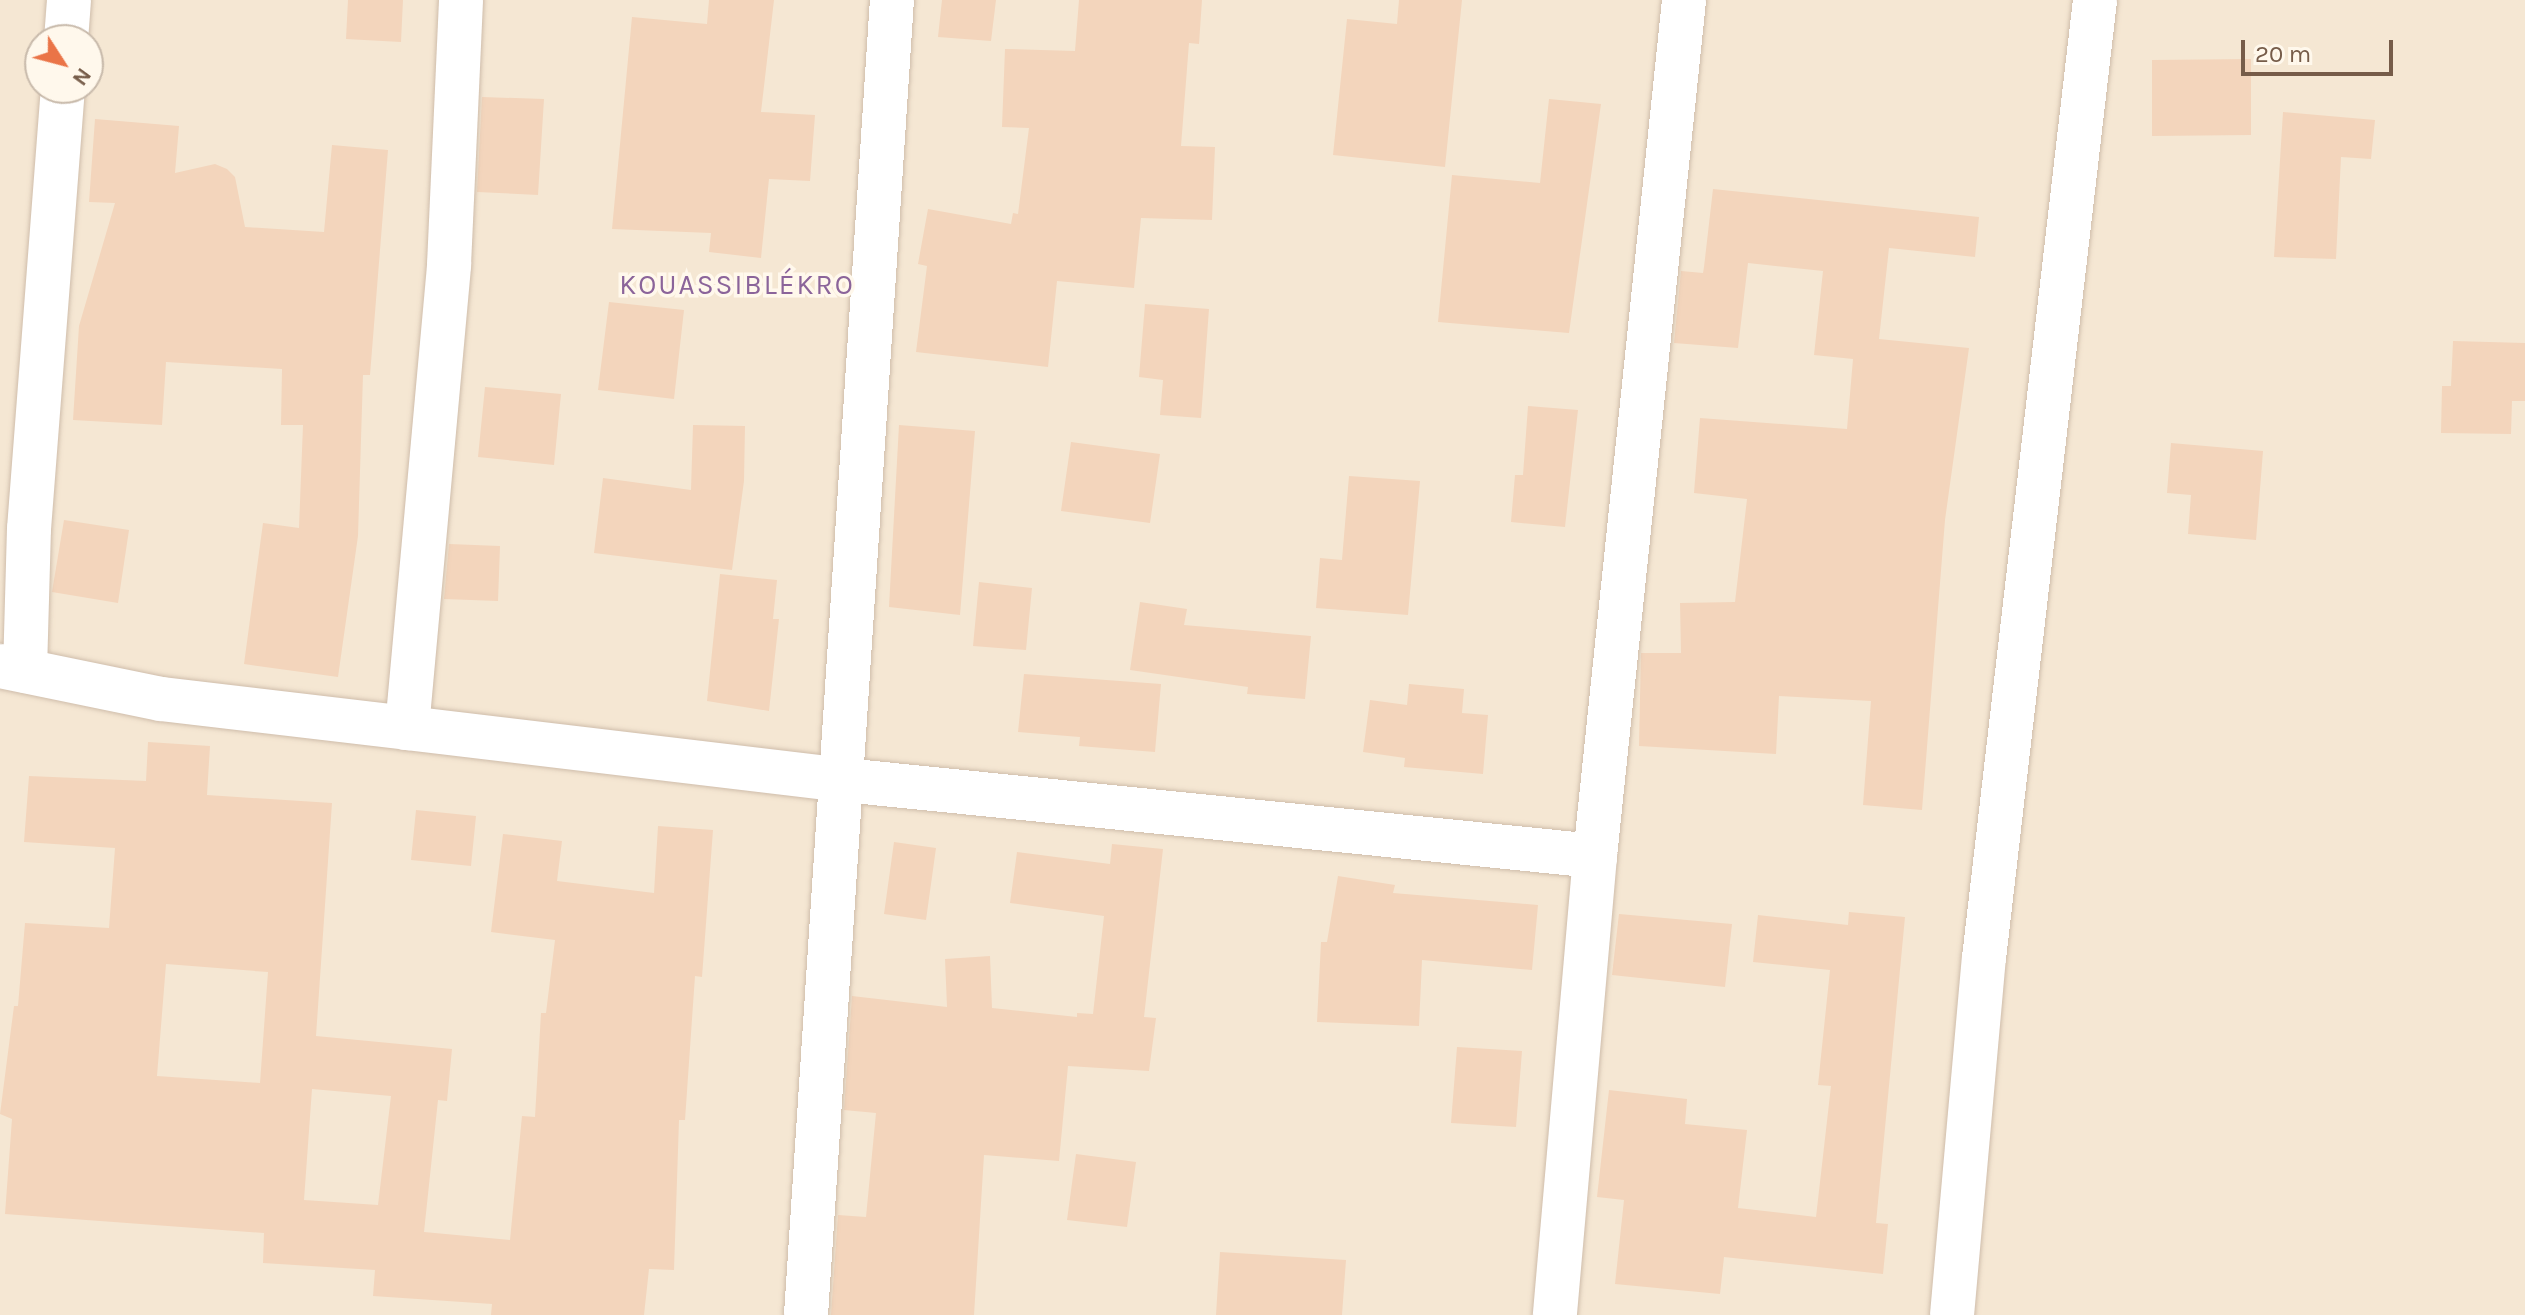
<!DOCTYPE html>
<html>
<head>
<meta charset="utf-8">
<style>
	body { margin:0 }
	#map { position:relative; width:2525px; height:1315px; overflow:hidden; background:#fdf5e5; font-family:Karla,sans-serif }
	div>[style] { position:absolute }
	.residential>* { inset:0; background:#f5e7d3 }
	.building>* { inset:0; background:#f3d5bc }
	.roads { filter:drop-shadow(0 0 2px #cfbdab) drop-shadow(0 0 2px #cfbdab) }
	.street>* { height:44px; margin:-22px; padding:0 22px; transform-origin:22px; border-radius:22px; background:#fff }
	span { translate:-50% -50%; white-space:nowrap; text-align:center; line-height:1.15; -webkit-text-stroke:7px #fff8ec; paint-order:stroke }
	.quarter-label { font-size:28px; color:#8b649a; letter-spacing:2px }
	.north { position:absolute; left:24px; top:24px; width:80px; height:80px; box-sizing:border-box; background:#fff8ec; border:2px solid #c8baab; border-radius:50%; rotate:126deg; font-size:22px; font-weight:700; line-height:32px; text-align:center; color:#765c49 }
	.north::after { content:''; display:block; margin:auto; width:28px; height:36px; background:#ea7447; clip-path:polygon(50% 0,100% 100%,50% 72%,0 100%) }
	.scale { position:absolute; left:2241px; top:40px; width:152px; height:36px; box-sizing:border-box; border:4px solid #765c49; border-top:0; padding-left:10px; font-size:24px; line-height:28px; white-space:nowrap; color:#765c49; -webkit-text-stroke:6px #fff8ec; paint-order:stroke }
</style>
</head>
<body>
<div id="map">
	<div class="residential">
		<i style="clip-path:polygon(evenodd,0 0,2525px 0,2525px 1315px,0 1315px,0 0,40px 40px,88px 40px,88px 88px,40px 88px,40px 40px)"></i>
	</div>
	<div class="building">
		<i style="clip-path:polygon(348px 0,403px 0,401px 42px,346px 39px)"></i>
		<i style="clip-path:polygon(709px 0,774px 0,761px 112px,815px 115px,810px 181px,769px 179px,761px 258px,709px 252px,711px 233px,612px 229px,632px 17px,707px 24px)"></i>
		<i style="clip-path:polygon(942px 0,996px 0,991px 41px,938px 37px)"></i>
		<i style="clip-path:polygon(1079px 0,1202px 0,1199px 44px,1189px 43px,1181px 146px,1215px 147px,1212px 220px,1141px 218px,1134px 288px,1057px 281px,1048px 367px,916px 352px,927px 266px,918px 264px,928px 209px,1011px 224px,1013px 213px,1018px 214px,1029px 128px,1002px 127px,1005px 49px,1075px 51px)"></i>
		<i style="clip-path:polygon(1399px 0,1462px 0,1445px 167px,1333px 155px,1347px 19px,1397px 24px)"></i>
		<i style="clip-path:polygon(2251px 59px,2251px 135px,2152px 136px,2152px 60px)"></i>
		<i style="clip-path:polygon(482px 97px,544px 99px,538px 195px,477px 192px)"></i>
		<i style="clip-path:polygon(1549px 99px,1601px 104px,1569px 333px,1438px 322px,1452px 175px,1540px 183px)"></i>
		<i style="clip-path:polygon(2283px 112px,2375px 120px,2371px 159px,2341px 157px,2336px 259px,2274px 257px)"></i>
		<i style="clip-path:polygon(95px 119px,179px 126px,175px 173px,215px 164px,227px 169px,235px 177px,245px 227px,324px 232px,332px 145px,388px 150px,370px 375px,363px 375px,358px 536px,338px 677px,244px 664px,263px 523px,299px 528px,303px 425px,281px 425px,282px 369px,166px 362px,162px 425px,73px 420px,79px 326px,115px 203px,89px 202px)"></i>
		<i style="clip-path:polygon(1713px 189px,1979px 217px,1975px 257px,1889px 248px,1879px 339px,1969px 348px,1945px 520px,1922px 810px,1863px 805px,1871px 701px,1779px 696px,1776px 754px,1639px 746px,1641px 653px,1681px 653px,1680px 603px,1735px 602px,1747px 499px,1694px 493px,1700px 418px,1847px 429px,1853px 359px,1814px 355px,1823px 271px,1748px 263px,1738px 348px,1674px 343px,1681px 271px,1703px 273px,1704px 267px)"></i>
		<i style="clip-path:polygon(609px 302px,684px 310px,674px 399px,598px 390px)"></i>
		<i style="clip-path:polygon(1145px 304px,1209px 309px,1201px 418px,1160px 415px,1163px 380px,1139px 377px)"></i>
		<i style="clip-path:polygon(2453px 341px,2525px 343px,2525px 401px,2512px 401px,2511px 434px,2441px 433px,2442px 386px,2451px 386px)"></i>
		<i style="clip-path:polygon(485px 387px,561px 394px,554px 465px,478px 457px)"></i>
		<i style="clip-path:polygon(1528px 406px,1578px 410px,1565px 527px,1511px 522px,1515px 475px,1523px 475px)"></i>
		<i style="clip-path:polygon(693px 425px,745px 426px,744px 481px,732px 570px,594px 553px,603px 478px,691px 490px)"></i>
		<i style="clip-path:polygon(899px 425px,975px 431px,960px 615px,889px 607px)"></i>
		<i style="clip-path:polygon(1071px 442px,1160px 454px,1150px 523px,1061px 511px)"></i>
		<i style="clip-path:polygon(2171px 443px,2263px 451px,2256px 540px,2188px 534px,2191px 495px,2167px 493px)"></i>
		<i style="clip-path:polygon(1349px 476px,1420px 481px,1408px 615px,1316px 608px,1320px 558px,1342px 560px)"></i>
		<i style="clip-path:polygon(64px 520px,129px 530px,118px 603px,52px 592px)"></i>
		<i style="clip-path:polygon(449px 544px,500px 546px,498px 601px,444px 599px)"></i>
		<i style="clip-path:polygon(720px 574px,777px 580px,773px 619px,779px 619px,769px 711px,707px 701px)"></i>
		<i style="clip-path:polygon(979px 582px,1032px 588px,1026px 650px,973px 646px)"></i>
		<i style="clip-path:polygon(1140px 602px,1187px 609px,1184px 625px,1311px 636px,1305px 699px,1247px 694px,1248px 687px,1130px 670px)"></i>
		<i style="clip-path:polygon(1024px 674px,1161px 684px,1155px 752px,1079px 746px,1080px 737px,1018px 732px)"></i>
		<i style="clip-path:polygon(1409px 684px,1464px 689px,1462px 713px,1488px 715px,1483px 774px,1404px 767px,1405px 758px,1363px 752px,1370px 700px,1407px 705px)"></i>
		<i style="clip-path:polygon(evenodd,148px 742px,210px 746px,207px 795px,332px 803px,316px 1036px,452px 1049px,447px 1101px,438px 1100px,424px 1232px,510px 1240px,522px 1116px,535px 1117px,541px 1013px,546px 1013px,555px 940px,491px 932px,503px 834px,562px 841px,557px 881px,654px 893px,658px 826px,713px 830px,702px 977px,695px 976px,685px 1120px,679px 1120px,674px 1270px,649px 1269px,644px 1315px,491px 1315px,492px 1304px,373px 1296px,375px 1270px,263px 1263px,264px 1233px,5px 1214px,12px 1119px,0 1114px,14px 1006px,18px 1006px,25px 923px,109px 928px,115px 848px,24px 842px,29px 776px,146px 781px,148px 742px,166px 964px,268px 972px,260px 1083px,157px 1076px,166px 964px,148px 742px,312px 1089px,391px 1096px,378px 1205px,304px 1200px,312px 1089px)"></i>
		<i style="clip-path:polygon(416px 810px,476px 816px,471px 866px,411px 860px)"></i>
		<i style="clip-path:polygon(894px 842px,936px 848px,926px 920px,884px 914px)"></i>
		<i style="clip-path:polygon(1112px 844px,1163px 849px,1144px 1017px,1156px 1018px,1149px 1071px,1068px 1066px,1059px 1161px,984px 1155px,974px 1315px,831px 1315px,838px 1215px,866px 1217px,876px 1113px,844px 1110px,852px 996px,947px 1007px,945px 959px,990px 956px,992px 1008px,1077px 1017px,1077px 1013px,1093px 1014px,1104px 916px,1010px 903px,1017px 852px,1110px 864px)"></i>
		<i style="clip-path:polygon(1338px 876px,1395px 885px,1393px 893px,1538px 905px,1532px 970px,1422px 960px,1419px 1026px,1317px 1022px,1321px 942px,1327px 942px)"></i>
		<i style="clip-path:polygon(1849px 912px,1905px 917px,1876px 1223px,1888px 1224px,1883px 1274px,1724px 1257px,1720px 1294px,1615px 1284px,1624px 1200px,1597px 1197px,1609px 1090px,1687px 1099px,1685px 1124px,1747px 1130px,1738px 1208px,1816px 1217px,1831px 1086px,1818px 1085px,1830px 970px,1753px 962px,1758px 915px,1848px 925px)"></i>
		<i style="clip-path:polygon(1619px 914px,1732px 924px,1725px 987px,1612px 975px)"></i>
		<i style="clip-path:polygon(1457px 1047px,1522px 1051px,1516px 1127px,1451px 1123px)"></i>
		<i style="clip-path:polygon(1076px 1154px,1136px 1162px,1127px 1227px,1067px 1220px)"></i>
		<i style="clip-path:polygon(1220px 1252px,1346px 1260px,1342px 1315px,1216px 1315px)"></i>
	</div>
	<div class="roads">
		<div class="street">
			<i style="left:66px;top:40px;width:40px;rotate:-85.7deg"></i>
			<i style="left:0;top:666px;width:164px;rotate:11.6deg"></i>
			<i style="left:161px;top:699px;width:248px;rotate:6.7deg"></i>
			<i style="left:407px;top:728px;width:440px;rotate:6.8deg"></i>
			<i style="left:844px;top:780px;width:755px;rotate:5.78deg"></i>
			<i style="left:1595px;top:856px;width:461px;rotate:95deg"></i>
			<i style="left:25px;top:671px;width:142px;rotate:-88.4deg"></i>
			<i style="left:29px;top:529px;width:442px;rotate:-85.6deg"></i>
			<i style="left:407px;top:728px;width:465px;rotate:-84.8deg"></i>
			<i style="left:449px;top:265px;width:265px;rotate:-87.4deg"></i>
			<i style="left:1595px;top:856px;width:861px;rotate:-84.06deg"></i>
			<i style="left:806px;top:1315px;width:1318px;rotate:-86.26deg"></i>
			<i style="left:1952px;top:1315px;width:358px;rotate:-84.9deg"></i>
			<i style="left:1984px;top:958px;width:964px;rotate:-83.39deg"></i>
		</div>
	</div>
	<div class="quarter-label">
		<span style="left:737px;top:285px">KOUASSIBLÉKRO</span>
	</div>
	<div class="north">N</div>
	<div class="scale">20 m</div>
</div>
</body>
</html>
